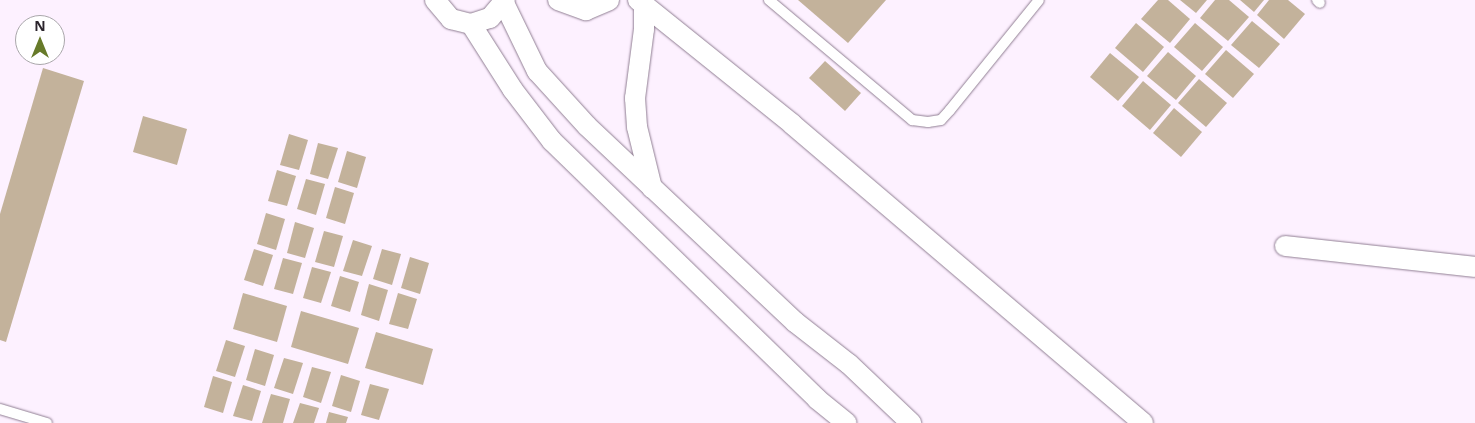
<!DOCTYPE html>
<html>
<head>
<meta charset="utf-8">
<style>
	body { margin:0 }
	#map { position:relative; width:1475px; height:423px; overflow:hidden; background:#fdf1ff; font-family:"Open Sans",sans-serif }
	div>[style] { position:absolute }
	.building>* { inset:0; background:#c3b29b }
	.roads { filter:drop-shadow(0 0 1px #907e93) drop-shadow(0 0 1px #907e93) }
	.lane>* { height:10px; margin:-5px; padding:0 5px; transform-origin:5px; border-radius:5px; background:#fff }
	.street>* { height:20px; margin:-10px; padding:0 10px; transform-origin:10px; border-radius:10px; background:#fff }
	span { translate:-50% -50%; white-space:nowrap; text-align:center; line-height:1.15; -webkit-text-stroke:4.5px #fff; paint-order:stroke }
	.north { position:absolute; left:15px; top:15px; width:50px; height:50px; box-sizing:border-box; background:#fff; border:1px solid #aaa7ab; border-radius:50%; rotate:0deg; font-size:14px; font-weight:700; line-height:20px; text-align:center; color:#2b242c }
	.north::after { content:''; display:block; margin:auto; width:18px; height:22px; background:#677a2a; clip-path:polygon(50% 0,100% 100%,50% 72%,0 100%) }
</style>
</head>
<body>
<div id="map">
	<div class="building">
		<i style="clip-path:polygon(798px 0,886px 0,848px 43px)"></i>
		<i style="clip-path:polygon(1158px 0,1168px 0,1190px 19px,1170px 43px,1141px 19px)"></i>
		<i style="clip-path:polygon(1180px 0,1207px 0,1196px 13px)"></i>
		<i style="clip-path:polygon(1215px 0,1229px 0,1249px 17px,1228px 41px,1200px 18px)"></i>
		<i style="clip-path:polygon(1240px 0,1264px 0,1254px 12px)"></i>
		<i style="clip-path:polygon(1269px 0,1288px 0,1305px 14px,1284px 39px,1257px 15px)"></i>
		<i style="clip-path:polygon(1252px 21px,1280px 44px,1259px 68px,1231px 45px)"></i>
		<i style="clip-path:polygon(1136px 23px,1164px 47px,1143px 72px,1115px 48px)"></i>
		<i style="clip-path:polygon(1195px 23px,1223px 47px,1202px 71px,1174px 47px)"></i>
		<i style="clip-path:polygon(1226px 50px,1254px 74px,1233px 98px,1205px 74px)"></i>
		<i style="clip-path:polygon(1168px 52px,1196px 76px,1176px 100px,1147px 76px)"></i>
		<i style="clip-path:polygon(1110px 53px,1139px 77px,1118px 101px,1090px 77px)"></i>
		<i style="clip-path:polygon(825px 61px,861px 93px,845px 111px,809px 78px)"></i>
		<i style="clip-path:polygon(43px 68px,84px 81px,6px 342px,0 340px,0 214px)"></i>
		<i style="clip-path:polygon(1199px 79px,1227px 103px,1206px 127px,1178px 103px)"></i>
		<i style="clip-path:polygon(1143px 81px,1171px 105px,1150px 130px,1122px 106px)"></i>
		<i style="clip-path:polygon(1174px 108px,1202px 132px,1181px 157px,1153px 133px)"></i>
		<i style="clip-path:polygon(143px 116px,187px 129px,177px 165px,133px 152px)"></i>
		<i style="clip-path:polygon(289px 134px,308px 140px,299px 170px,280px 165px)"></i>
		<i style="clip-path:polygon(318px 143px,338px 148px,328px 179px,310px 174px)"></i>
		<i style="clip-path:polygon(347px 151px,366px 157px,357px 188px,338px 182px)"></i>
		<i style="clip-path:polygon(277px 170px,296px 176px,287px 206px,268px 201px)"></i>
		<i style="clip-path:polygon(306px 179px,325px 184px,316px 215px,297px 209px)"></i>
		<i style="clip-path:polygon(335px 187px,354px 193px,345px 224px,326px 218px)"></i>
		<i style="clip-path:polygon(266px 213px,285px 219px,276px 250px,257px 244px)"></i>
		<i style="clip-path:polygon(295px 222px,314px 228px,305px 258px,287px 253px)"></i>
		<i style="clip-path:polygon(324px 231px,343px 236px,334px 267px,315px 262px)"></i>
		<i style="clip-path:polygon(353px 240px,372px 246px,362px 276px,343px 271px)"></i>
		<i style="clip-path:polygon(254px 249px,273px 255px,263px 286px,244px 280px)"></i>
		<i style="clip-path:polygon(382px 249px,401px 254px,392px 285px,373px 279px)"></i>
		<i style="clip-path:polygon(410px 257px,429px 263px,420px 294px,401px 288px)"></i>
		<i style="clip-path:polygon(283px 258px,302px 263px,293px 294px,274px 289px)"></i>
		<i style="clip-path:polygon(312px 267px,331px 272px,321px 303px,303px 298px)"></i>
		<i style="clip-path:polygon(340px 276px,359px 282px,350px 312px,331px 306px)"></i>
		<i style="clip-path:polygon(369px 284px,388px 290px,379px 321px,361px 315px)"></i>
		<i style="clip-path:polygon(243px 293px,287px 306px,277px 342px,233px 329px)"></i>
		<i style="clip-path:polygon(398px 293px,417px 299px,408px 329px,389px 324px)"></i>
		<i style="clip-path:polygon(301px 311px,359px 328px,348px 364px,291px 347px)"></i>
		<i style="clip-path:polygon(376px 332px,433px 349px,423px 385px,365px 368px)"></i>
		<i style="clip-path:polygon(226px 340px,245px 346px,235px 377px,216px 371px)"></i>
		<i style="clip-path:polygon(255px 349px,274px 355px,265px 386px,246px 380px)"></i>
		<i style="clip-path:polygon(284px 358px,303px 363px,293px 394px,274px 388px)"></i>
		<i style="clip-path:polygon(312px 367px,331px 372px,321px 403px,303px 397px)"></i>
		<i style="clip-path:polygon(341px 375px,360px 381px,351px 412px,332px 406px)"></i>
		<i style="clip-path:polygon(213px 376px,232px 382px,223px 413px,204px 407px)"></i>
		<i style="clip-path:polygon(370px 384px,389px 389px,379px 420px,361px 415px)"></i>
		<i style="clip-path:polygon(243px 385px,261px 391px,252px 421px,233px 416px)"></i>
		<i style="clip-path:polygon(271px 394px,290px 399px,283px 423px,262px 423px)"></i>
		<i style="clip-path:polygon(300px 403px,319px 408px,314px 423px,293px 423px)"></i>
		<i style="clip-path:polygon(329px 412px,348px 417px,346px 423px,326px 423px)"></i>
	</div>
	<div class="roads">
		<div class="lane">
			<i style="left:769px;top:0;width:187px;rotate:40deg"></i>
			<i style="left:912px;top:120px;width:16px;rotate:7deg"></i>
			<i style="left:928px;top:122px;width:13px;rotate:-9deg"></i>
			<i style="left:941px;top:120px;width:13px;rotate:-48deg"></i>
			<i style="left:950px;top:110px;width:141px;rotate:-51deg"></i>
			<i style="left:1317px;top:0;width:4px;rotate:45deg"></i>
			<i style="left:0;top:409px;width:49px;rotate:16.6deg"></i>
		</div>
		<div class="street">
			<i style="left:435px;top:0;width:25px;rotate:50deg"></i>
			<i style="left:451px;top:19px;width:21px;rotate:14deg"></i>
			<i style="left:471px;top:24px;width:20px;rotate:-18deg"></i>
			<i style="left:490px;top:18px;width:23px;rotate:-50deg"></i>
			<i style="left:558px;top:0;width:30px;rotate:20deg"></i>
			<i style="left:586px;top:10px;width:25px;rotate:-23deg"></i>
			<i style="left:638px;top:0;width:198px;rotate:38.8deg"></i>
			<i style="left:792px;top:124px;width:461px;rotate:40.4deg"></i>
			<i style="left:504px;top:3px;width:76px;rotate:64.1deg"></i>
			<i style="left:537px;top:71px;width:74px;rotate:47.7deg"></i>
			<i style="left:587px;top:126px;width:286px;rotate:43.3deg"></i>
			<i style="left:795px;top:322px;width:68px;rotate:37.9deg"></i>
			<i style="left:849px;top:364px;width:86px;rotate:43.6deg"></i>
			<i style="left:644px;top:5px;width:24px;rotate:90deg"></i>
			<i style="left:644px;top:29px;width:70px;rotate:97.4deg"></i>
			<i style="left:635px;top:98px;width:29px;rotate:86deg"></i>
			<i style="left:637px;top:127px;width:63px;rotate:76.2deg"></i>
			<i style="left:471px;top:24px;width:78px;rotate:57.5deg"></i>
			<i style="left:513px;top:90px;width:64px;rotate:52.6deg"></i>
			<i style="left:552px;top:141px;width:370px;rotate:44.2deg"></i>
			<i style="left:817px;top:399px;width:38px;rotate:39deg"></i>
			<i style="left:1285px;top:246px;width:191px;rotate:6.3deg"></i>
		</div>
	</div>
	<div class="north">N</div>
</div>
</body>
</html>
